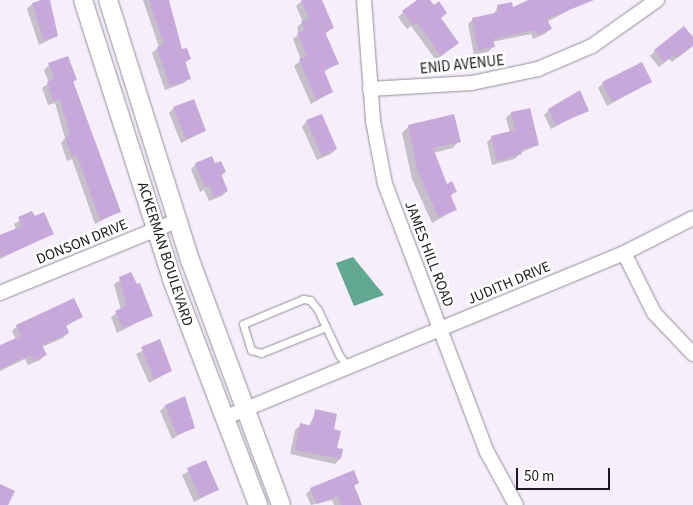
<!DOCTYPE html>
<html>
<head>
<meta charset="utf-8">
<style>
	body { margin:0 }
	#map { position:relative; width:693px; height:505px; overflow:hidden; background:#f6effb; font-family:"Source Sans 3",sans-serif }
	div>[style] { position:absolute }
	.water>* { inset:0; background:#62a791 }
	.shadow>* { inset:0; background:#0003 }
	.building>* { inset:0; background:#c7a8da }
	.roads { filter:drop-shadow(0 0 1px #938d98) drop-shadow(0 0 1px #938d98) }
	.service>* { height:7px; margin:-3.5px; padding:0 3.5px; transform-origin:3.5px; border-radius:3.5px; background:#fff }
	.minor>* { height:14px; margin:-7px; padding:0 7px; transform-origin:7px; border-radius:7px; background:#fff }
	.tertiary>* { height:18px; margin:-9px; padding:0 9px; transform-origin:9px; border-radius:9px; background:#fff }
	span { translate:-50% -50%; white-space:nowrap; text-align:center; line-height:1.15; -webkit-text-stroke:5px #fff; paint-order:stroke }
	.street-label { font-size:15px; color:#1c191d }
	.scale { position:absolute; left:516px; top:468px; width:94px; height:22px; box-sizing:border-box; border:2px solid #1c191d; border-top:0; padding-left:6px; font-size:15px; line-height:18px; white-space:nowrap; color:#1c191d; -webkit-text-stroke:4px #fff; paint-order:stroke }
</style>
</head>
<body>
<div id="map">
	<div class="water">
		<i style="clip-path:polygon(353px 257px,384px 295px,354px 306px,336px 263px)"></i>
	</div>
	<div class="shadow">
		<i style="clip-path:polygon(48px 0,57px 36px,39px 45px,27px 9px,32px 4px)"></i>
		<i style="clip-path:polygon(143px 0,166px 0,181px 51px,190px 59px,184px 64px,189px 78px,184px 83px,165px 90px,152px 53px,159px 47px)"></i>
		<i style="clip-path:polygon(303px 0,321px 0,332px 28px,325px 34px,338px 63px,324px 72px,332px 92px,311px 104px,294px 66px,301px 60px,293px 39px,299px 34px,297px 27px,303px 22px,296px 6px)"></i>
		<i style="clip-path:polygon(419px 0,429px 0,453px 47px,436px 60px,411px 26px,407px 29px,398px 17px)"></i>
		<i style="clip-path:polygon(531px 0,572px 0,575px 7px,547px 22px,550px 29px,545px 34px,533px 39px,531px 34px,492px 42px,493px 47px,488px 52px,474px 55px,468px 24px,473px 19px,494px 14px,498px 6px,512px 8px)"></i>
		<i style="clip-path:polygon(693px 39px,693px 45px,672px 62px,669px 59px,659px 67px,650px 56px,655px 51px)"></i>
		<i style="clip-path:polygon(49px 65px,75px 80px,72px 83px,120px 211px,95px 224px,72px 159px,67px 161px,61px 143px,65px 138px,55px 103px,48px 105px,42px 88px,49px 83px,44px 70px)"></i>
		<i style="clip-path:polygon(651px 82px,607px 106px,598px 88px,603px 83px)"></i>
		<i style="clip-path:polygon(174px 108px,205px 131px,181px 143px,169px 113px)"></i>
		<i style="clip-path:polygon(529px 109px,538px 145px,520px 153px,515px 159px,492px 165px,487px 142px,492px 137px,510px 133px,506px 118px,511px 113px)"></i>
		<i style="clip-path:polygon(549px 110px,587px 110px,551px 129px,544px 115px)"></i>
		<i style="clip-path:polygon(307px 121px,336px 149px,331px 154px,317px 160px,302px 127px)"></i>
		<i style="clip-path:polygon(409px 126px,459px 141px,453px 148px,433px 153px,446px 185px,455px 192px,450px 197px,455px 210px,432px 223px,412px 179px,402px 133px)"></i>
		<i style="clip-path:polygon(196px 164px,214px 165px,225px 172px,221px 176px,227px 191px,222px 196px,209px 201px,204px 190px,200px 192px,191px 169px)"></i>
		<i style="clip-path:polygon(32px 213px,52px 234px,0 259px,0 235px,16px 229px,14px 224px)"></i>
		<i style="clip-path:polygon(131px 273px,152px 315px,117px 333px,111px 317px,121px 310px,114px 284px)"></i>
		<i style="clip-path:polygon(81px 317px,65px 327px,68px 333px,63px 338px,42px 347px,45px 355px,40px 360px,28px 365px,25px 359px,0 371px,0 359px,16px 340px,12px 331px,17px 326px)"></i>
		<i style="clip-path:polygon(160px 341px,171px 371px,149px 383px,136px 354px)"></i>
		<i style="clip-path:polygon(165px 406px,193px 427px,172px 439px,160px 411px)"></i>
		<i style="clip-path:polygon(316px 411px,333px 430px,340px 459px,335px 464px,290px 454px,295px 430px,301px 425px,309px 426px)"></i>
		<i style="clip-path:polygon(205px 462px,217px 490px,194px 502px,182px 475px)"></i>
		<i style="clip-path:polygon(358px 483px,353px 487px,361px 505px,334px 505px,332px 500px,311px 505px,306px 494px,311px 489px)"></i>
	</div>
	<div class="building">
		<i style="clip-path:polygon(41px 0,50px 0,58px 36px,44px 41px,32px 3px)"></i>
		<i style="clip-path:polygon(149px 0,169px 0,182px 49px,187px 48px,191px 59px,185px 61px,191px 79px,170px 86px,157px 47px,164px 44px)"></i>
		<i style="clip-path:polygon(301px 0,322px 0,334px 28px,325px 32px,339px 64px,324px 70px,333px 92px,316px 100px,299px 59px,307px 56px,297px 33px,305px 30px,301px 21px,309px 18px)"></i>
		<i style="clip-path:polygon(417px 0,430px 0,434px 5px,439px 1px,447px 13px,441px 18px,459px 43px,441px 56px,417px 22px,413px 25px,402px 11px)"></i>
		<i style="clip-path:polygon(528px 0,594px 0,547px 19px,552px 29px,538px 35px,536px 30px,493px 39px,495px 47px,478px 50px,472px 18px,499px 12px,497px 5px,512px 2px,513px 7px)"></i>
		<i style="clip-path:polygon(684px 26px,693px 37px,693px 46px,677px 58px,674px 55px,664px 62px,654px 50px)"></i>
		<i style="clip-path:polygon(68px 56px,77px 80px,73px 81px,121px 212px,100px 220px,77px 155px,72px 157px,65px 137px,70px 135px,60px 99px,53px 101px,47px 82px,54px 79px,48px 63px)"></i>
		<i style="clip-path:polygon(642px 62px,652px 82px,612px 102px,602px 82px)"></i>
		<i style="clip-path:polygon(580px 90px,589px 111px,556px 125px,548px 109px)"></i>
		<i style="clip-path:polygon(194px 99px,206px 131px,186px 139px,173px 107px)"></i>
		<i style="clip-path:polygon(530px 108px,539px 145px,521px 150px,522px 154px,497px 161px,491px 136px,515px 130px,511px 112px)"></i>
		<i style="clip-path:polygon(322px 114px,337px 149px,322px 156px,306px 120px)"></i>
		<i style="clip-path:polygon(454px 114px,461px 142px,433px 148px,447px 184px,452px 181px,457px 192px,450px 194px,457px 210px,438px 217px,418px 172px,408px 125px)"></i>
		<i style="clip-path:polygon(212px 156px,215px 163px,221px 161px,226px 172px,221px 174px,228px 191px,214px 197px,210px 186px,205px 187px,195px 163px)"></i>
		<i style="clip-path:polygon(32px 211px,35px 216px,44px 212px,54px 234px,0 258px,0 235px,22px 226px,18px 217px)"></i>
		<i style="clip-path:polygon(131px 272px,137px 284px,140px 283px,153px 316px,123px 328px,115px 311px,126px 306px,119px 277px)"></i>
		<i style="clip-path:polygon(74px 298px,83px 317px,66px 325px,69px 333px,42px 345px,47px 355px,33px 361px,31px 355px,0 369px,0 345px,21px 336px,16px 325px)"></i>
		<i style="clip-path:polygon(160px 339px,172px 371px,154px 379px,141px 347px)"></i>
		<i style="clip-path:polygon(185px 396px,195px 428px,177px 435px,165px 405px)"></i>
		<i style="clip-path:polygon(315px 409px,337px 414px,334px 429px,341px 431px,337px 448px,343px 449px,341px 459px,295px 450px,300px 423px,312px 426px)"></i>
		<i style="clip-path:polygon(206px 460px,219px 490px,200px 498px,187px 468px)"></i>
		<i style="clip-path:polygon(354px 470px,359px 483px,354px 485px,362px 505px,341px 505px,338px 496px,317px 504px,310px 488px)"></i>
		<i style="clip-path:polygon(0 484px,15px 491px,8px 505px,0 505px)"></i>
	</div>
	<div class="roads">
		<div class="service">
			<i style="left:326px;top:327px;width:70px;rotate:158.2deg"></i>
			<i style="left:261px;top:353px;width:10px;rotate:-163deg"></i>
			<i style="left:251px;top:350px;width:27px;rotate:-107deg"></i>
			<i style="left:243px;top:324px;width:65px;rotate:-22.6deg"></i>
			<i style="left:303px;top:299px;width:7px;rotate:8deg"></i>
			<i style="left:310px;top:300px;width:13px;rotate:51deg"></i>
			<i style="left:318px;top:310px;width:19px;rotate:65deg"></i>
			<i style="left:326px;top:327px;width:31px;rotate:65deg"></i>
			<i style="left:339px;top:355px;width:15px;rotate:53deg"></i>
		</div>
		<div class="minor">
			<i style="left:364px;top:0;width:121px;rotate:85.7deg"></i>
			<i style="left:373px;top:121px;width:64px;rotate:79.2deg"></i>
			<i style="left:385px;top:184px;width:287px;rotate:69.2deg"></i>
			<i style="left:487px;top:452px;width:60px;rotate:61.3deg"></i>
			<i style="left:370px;top:89px;width:102px;rotate:-3.4deg"></i>
			<i style="left:472px;top:83px;width:67px;rotate:-12deg"></i>
			<i style="left:538px;top:69px;width:59px;rotate:-23.1deg"></i>
			<i style="left:592px;top:46px;width:80px;rotate:-35.3deg"></i>
			<i style="left:624px;top:253px;width:67px;rotate:63.4deg"></i>
			<i style="left:654px;top:313px;width:57px;rotate:46.4deg"></i>
			<i style="left:0;top:293px;width:190px;rotate:-22.2deg"></i>
			<i style="left:224px;top:418px;width:433px;rotate:-22.4deg"></i>
			<i style="left:624px;top:253px;width:77px;rotate:-26.9deg"></i>
		</div>
		<div class="tertiary">
			<i style="left:83px;top:0;width:296px;rotate:72.3deg"></i>
			<i style="left:173px;top:282px;width:239px;rotate:69.1deg"></i>
			<i style="left:108px;top:0;width:273px;rotate:72.5deg"></i>
			<i style="left:190px;top:260px;width:261px;rotate:69.6deg"></i>
		</div>
	</div>
	<div class="street-label">
		<span style="left:462px;top:65px;rotate:-6deg">ENID AVENUE</span>
		<span style="left:82px;top:242px;rotate:-22deg">DONSON DRIVE</span>
		<span style="left:165px;top:254px;rotate:72deg">ACKERMAN BOULEVARD</span>
		<span style="left:429px;top:254px;rotate:69deg">JAMES HILL ROAD</span>
		<span style="left:509px;top:283px;rotate:-23deg">JUDITH DRIVE</span>
	</div>
	<div class="scale">50 m</div>
</div>
</body>
</html>
